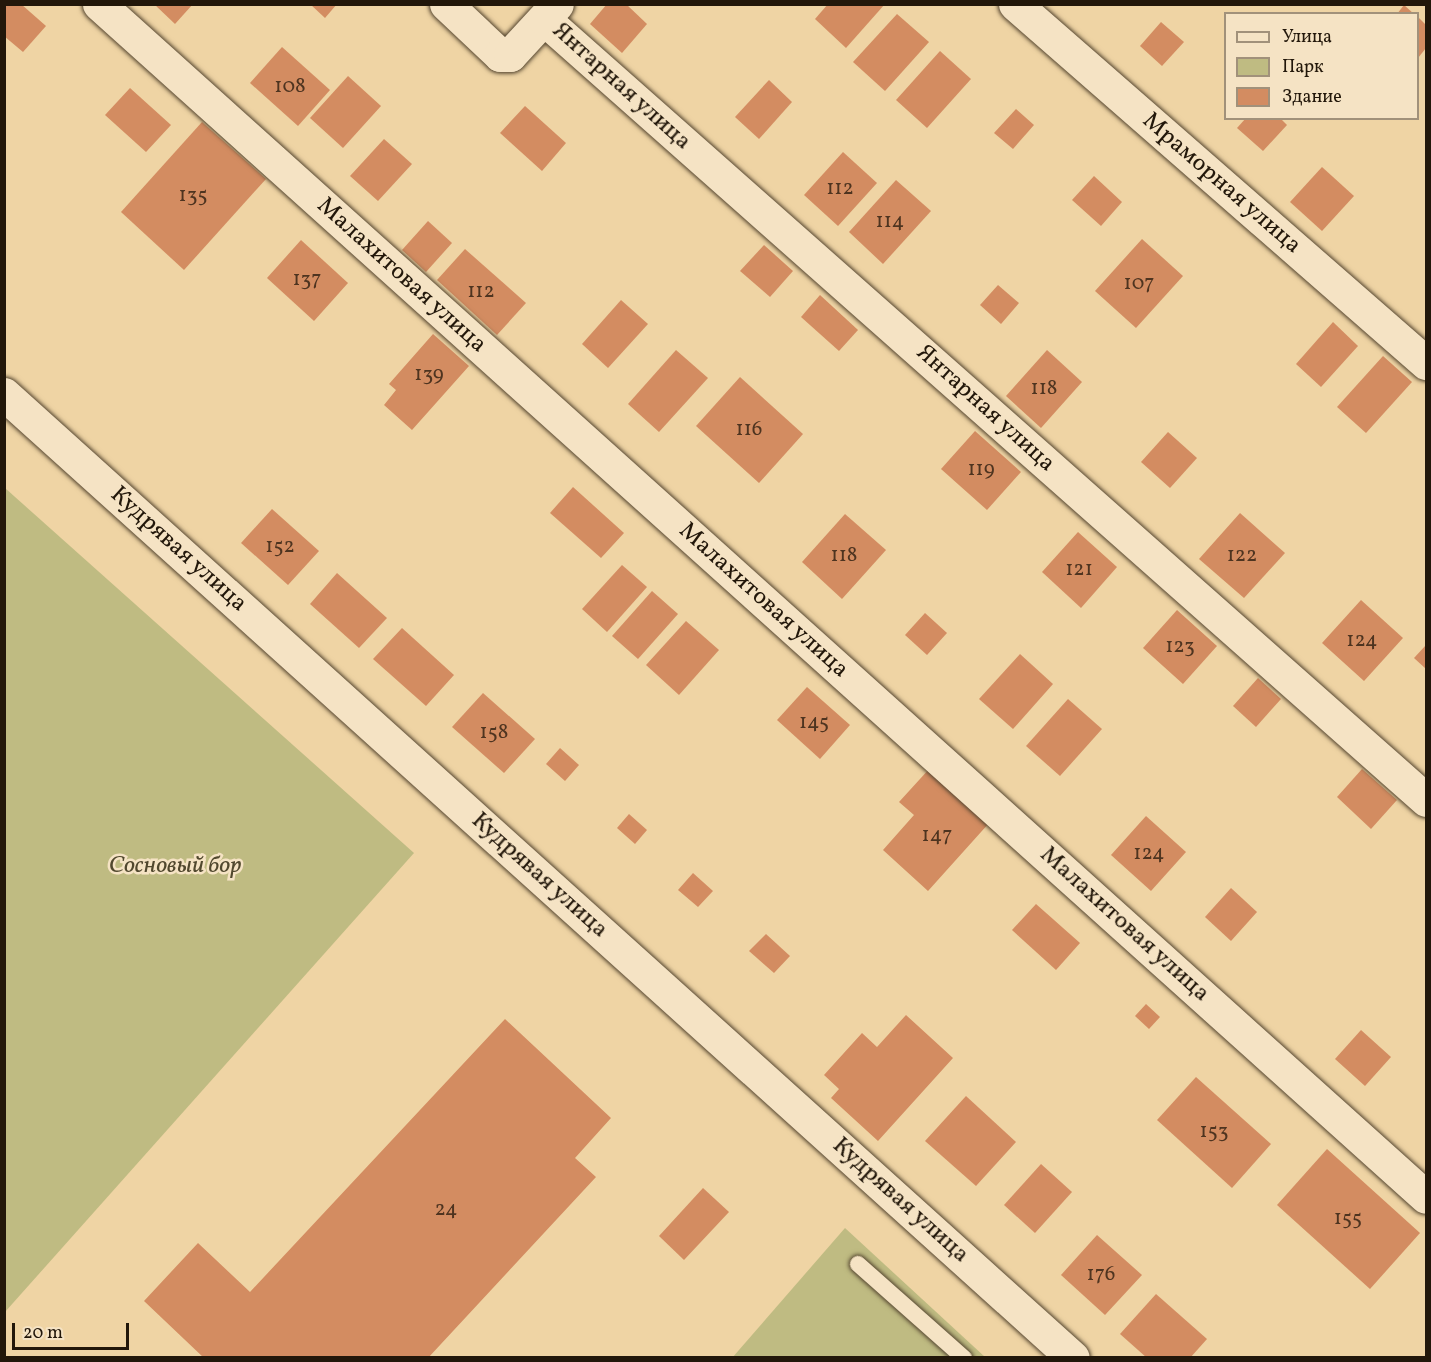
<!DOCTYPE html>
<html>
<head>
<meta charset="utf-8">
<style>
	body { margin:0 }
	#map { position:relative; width:1431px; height:1362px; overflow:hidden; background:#efd4a4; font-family:Vollkorn,serif }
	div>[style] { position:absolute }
	.green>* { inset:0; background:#bfbb82 }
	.building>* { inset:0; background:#d38c61 }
	.roads { filter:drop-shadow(0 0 2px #554630) drop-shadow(0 0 2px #554630) }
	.service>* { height:16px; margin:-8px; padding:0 8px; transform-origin:8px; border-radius:8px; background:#f5e3c4 }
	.minor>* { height:33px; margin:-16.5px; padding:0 16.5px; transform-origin:16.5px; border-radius:16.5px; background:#f5e3c4 }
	span { translate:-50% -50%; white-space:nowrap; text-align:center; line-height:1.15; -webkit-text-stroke:5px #f5e3c4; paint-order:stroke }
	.number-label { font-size:21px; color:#4e3420 }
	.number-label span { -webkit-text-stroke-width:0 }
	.street-label { font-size:24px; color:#22170a }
	.park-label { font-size:24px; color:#51482e; font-style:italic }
	.frame { position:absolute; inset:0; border:6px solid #22170a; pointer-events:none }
	.legend { position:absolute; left:1224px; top:12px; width:195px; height:108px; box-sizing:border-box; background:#f5e3c4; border:2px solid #a1917a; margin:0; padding:8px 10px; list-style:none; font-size:18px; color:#22170a }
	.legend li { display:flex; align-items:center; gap:12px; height:30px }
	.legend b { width:30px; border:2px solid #a1917a }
	.scale { position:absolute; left:12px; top:1323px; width:117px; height:27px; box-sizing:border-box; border:3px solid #22170a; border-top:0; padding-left:8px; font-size:18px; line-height:21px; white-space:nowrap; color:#22170a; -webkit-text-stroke:4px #f5e3c4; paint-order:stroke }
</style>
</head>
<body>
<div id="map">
	<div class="green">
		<i style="clip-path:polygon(5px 488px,414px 853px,5px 1312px)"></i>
		<i style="clip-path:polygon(845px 1228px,985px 1357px,732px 1358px)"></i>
	</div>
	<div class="building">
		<i style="clip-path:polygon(4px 4px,21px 4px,46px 26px,23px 52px,4px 36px)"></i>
		<i style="clip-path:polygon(154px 4px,193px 4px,175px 24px)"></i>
		<i style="clip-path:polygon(310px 4px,337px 4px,325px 18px)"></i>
		<i style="clip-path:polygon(607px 4px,626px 4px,647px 24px,622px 53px,590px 24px)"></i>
		<i style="clip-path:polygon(828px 4px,885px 4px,846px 48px,815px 19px)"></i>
		<i style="clip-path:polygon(1404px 5px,1414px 14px,1397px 14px)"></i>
		<i style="clip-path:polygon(897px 14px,929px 42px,885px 91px,853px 62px)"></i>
		<i style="clip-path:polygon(1418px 17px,1426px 25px,1426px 48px,1418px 58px)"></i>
		<i style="clip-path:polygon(1161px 22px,1184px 42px,1162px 66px,1140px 46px)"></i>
		<i style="clip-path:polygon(282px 47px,330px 90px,298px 126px,250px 83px)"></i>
		<i style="clip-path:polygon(940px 51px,971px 79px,927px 128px,896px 100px)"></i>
		<i style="clip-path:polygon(348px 76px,381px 106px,343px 148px,310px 118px)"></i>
		<i style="clip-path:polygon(769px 80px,792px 102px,759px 139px,735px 117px)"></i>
		<i style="clip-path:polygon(130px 88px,171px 125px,146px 152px,105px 115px)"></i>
		<i style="clip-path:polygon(525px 106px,566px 143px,542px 171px,500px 133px)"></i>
		<i style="clip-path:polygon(1016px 109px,1034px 125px,1013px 149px,994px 133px)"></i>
		<i style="clip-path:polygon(1246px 118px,1280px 118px,1287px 125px,1263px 151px,1237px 128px)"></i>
		<i style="clip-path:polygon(202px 122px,266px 179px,184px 270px,121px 212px)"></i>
		<i style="clip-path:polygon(384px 139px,412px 164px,378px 201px,350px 176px)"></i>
		<i style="clip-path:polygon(843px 152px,877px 183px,838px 226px,804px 195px)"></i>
		<i style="clip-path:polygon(1322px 167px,1354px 196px,1322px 231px,1290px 202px)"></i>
		<i style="clip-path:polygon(1094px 176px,1122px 202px,1101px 226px,1072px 200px)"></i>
		<i style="clip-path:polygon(896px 180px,931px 211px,883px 264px,849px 232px)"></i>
		<i style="clip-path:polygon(428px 221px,452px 243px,426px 272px,402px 250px)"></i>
		<i style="clip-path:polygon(1142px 239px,1183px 276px,1136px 328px,1095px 291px)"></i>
		<i style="clip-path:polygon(301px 240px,348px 283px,314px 321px,267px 278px)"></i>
		<i style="clip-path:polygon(764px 245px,793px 271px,770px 297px,740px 271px)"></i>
		<i style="clip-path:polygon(465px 249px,526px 303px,497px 335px,437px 280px)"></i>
		<i style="clip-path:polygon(998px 285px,1019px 303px,1001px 324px,980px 305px)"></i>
		<i style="clip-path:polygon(820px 295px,858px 330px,839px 351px,801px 317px)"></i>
		<i style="clip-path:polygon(621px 300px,648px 324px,608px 368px,582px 344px)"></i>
		<i style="clip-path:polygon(1333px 322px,1358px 346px,1321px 387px,1296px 364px)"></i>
		<i style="clip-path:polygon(433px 334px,469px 366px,412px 430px,384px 405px,396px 390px,389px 384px)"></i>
		<i style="clip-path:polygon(676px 350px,708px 378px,659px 432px,628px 404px)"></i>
		<i style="clip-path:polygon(1047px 350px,1082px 382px,1041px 428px,1006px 396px)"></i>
		<i style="clip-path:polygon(1383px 356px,1412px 382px,1366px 433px,1337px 407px)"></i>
		<i style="clip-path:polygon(740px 377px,803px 434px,759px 483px,696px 426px)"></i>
		<i style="clip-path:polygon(975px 431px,1021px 472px,987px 510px,941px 469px)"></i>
		<i style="clip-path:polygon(1168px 432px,1197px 458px,1170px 488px,1141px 462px)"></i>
		<i style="clip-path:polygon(573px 487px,624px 533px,601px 558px,550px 513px)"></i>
		<i style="clip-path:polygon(272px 509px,319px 551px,288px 585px,241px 543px)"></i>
		<i style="clip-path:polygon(1240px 513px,1285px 553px,1244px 598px,1199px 559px)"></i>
		<i style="clip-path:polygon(845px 514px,886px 550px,842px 599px,802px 562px)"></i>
		<i style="clip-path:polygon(1078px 532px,1117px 567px,1081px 608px,1042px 572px)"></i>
		<i style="clip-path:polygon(622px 565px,647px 587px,607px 632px,582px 609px)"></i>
		<i style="clip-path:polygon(337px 573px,387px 618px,359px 648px,310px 604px)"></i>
		<i style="clip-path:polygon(652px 591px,678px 614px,638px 659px,612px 636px)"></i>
		<i style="clip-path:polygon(1361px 600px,1403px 638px,1364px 681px,1322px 643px)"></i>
		<i style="clip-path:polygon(1177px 610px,1217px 646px,1183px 684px,1143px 648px)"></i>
		<i style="clip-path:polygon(925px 613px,947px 633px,927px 655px,905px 635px)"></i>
		<i style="clip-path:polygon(686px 621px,719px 650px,679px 695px,646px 665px)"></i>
		<i style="clip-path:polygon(402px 628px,454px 675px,426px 706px,373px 659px)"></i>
		<i style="clip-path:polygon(1426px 645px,1426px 669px,1414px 658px)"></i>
		<i style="clip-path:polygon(1020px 654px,1053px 684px,1013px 729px,979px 699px)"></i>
		<i style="clip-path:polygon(1258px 678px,1281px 699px,1256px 727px,1233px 706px)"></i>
		<i style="clip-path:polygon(807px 687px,850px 725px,820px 759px,777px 720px)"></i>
		<i style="clip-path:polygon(483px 693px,535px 739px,504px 773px,452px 727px)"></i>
		<i style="clip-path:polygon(1068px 699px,1102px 729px,1060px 776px,1026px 746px)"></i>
		<i style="clip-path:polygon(560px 748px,579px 765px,565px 781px,546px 764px)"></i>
		<i style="clip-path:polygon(930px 768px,990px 822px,928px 891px,883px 850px,914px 815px,899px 802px)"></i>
		<i style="clip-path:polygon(1362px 769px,1397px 800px,1371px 829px,1337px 797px)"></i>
		<i style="clip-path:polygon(629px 814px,647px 830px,635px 844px,617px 828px)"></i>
		<i style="clip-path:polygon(1146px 816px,1186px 852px,1151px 891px,1111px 855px)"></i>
		<i style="clip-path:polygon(693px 873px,713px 891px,698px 907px,678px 890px)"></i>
		<i style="clip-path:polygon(1231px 888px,1257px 912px,1231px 941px,1205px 917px)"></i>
		<i style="clip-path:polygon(1036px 904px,1080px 943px,1056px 970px,1012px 930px)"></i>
		<i style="clip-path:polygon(766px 934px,790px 956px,774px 973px,749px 951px)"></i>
		<i style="clip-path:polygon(1146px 1004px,1160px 1017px,1149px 1029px,1135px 1016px)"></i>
		<i style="clip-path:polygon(906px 1015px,953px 1058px,878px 1141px,831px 1098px,839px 1089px,824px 1075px,862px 1033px,877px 1047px)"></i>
		<i style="clip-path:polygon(505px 1019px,611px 1118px,575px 1158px,596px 1177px,428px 1358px,204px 1358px,144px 1301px,198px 1243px,250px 1292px)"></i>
		<i style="clip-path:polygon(1361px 1030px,1391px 1057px,1365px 1086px,1335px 1059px)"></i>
		<i style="clip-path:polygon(1196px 1077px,1271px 1144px,1232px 1188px,1157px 1120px)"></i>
		<i style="clip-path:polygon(966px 1096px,1016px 1142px,976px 1186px,925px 1141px)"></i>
		<i style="clip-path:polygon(1327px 1149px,1420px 1233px,1370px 1289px,1277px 1205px)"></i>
		<i style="clip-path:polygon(1041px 1164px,1072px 1192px,1035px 1233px,1004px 1205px)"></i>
		<i style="clip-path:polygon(703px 1188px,729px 1212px,684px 1260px,659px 1236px)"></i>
		<i style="clip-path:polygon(1097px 1235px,1142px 1275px,1105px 1315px,1061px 1275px)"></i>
		<i style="clip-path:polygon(1156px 1294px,1207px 1339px,1190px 1358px,1147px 1358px,1120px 1334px)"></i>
	</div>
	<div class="roads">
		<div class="service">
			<i style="left:858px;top:1264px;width:142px;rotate:41.6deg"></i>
		</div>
		<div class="minor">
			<i style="left:99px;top:4px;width:1784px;rotate:41.96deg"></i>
			<i style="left:446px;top:4px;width:74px;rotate:43.4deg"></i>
			<i style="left:500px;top:55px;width:10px"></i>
			<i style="left:510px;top:55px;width:69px;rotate:-47.3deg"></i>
			<i style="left:1015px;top:4px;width:546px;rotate:41.14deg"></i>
			<i style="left:544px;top:19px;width:1178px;rotate:41.52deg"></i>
			<i style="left:4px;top:394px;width:1439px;rotate:42.04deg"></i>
		</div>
	</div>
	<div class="number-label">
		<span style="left:290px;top:87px">108</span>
		<span style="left:840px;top:189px">112</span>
		<span style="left:193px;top:196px">135</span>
		<span style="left:890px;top:222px">114</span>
		<span style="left:307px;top:280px">137</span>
		<span style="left:1139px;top:284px">107</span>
		<span style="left:481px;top:292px">112</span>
		<span style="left:429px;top:375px">139</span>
		<span style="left:1044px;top:389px">118</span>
		<span style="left:749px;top:430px">116</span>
		<span style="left:981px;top:470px">119</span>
		<span style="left:280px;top:547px">152</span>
		<span style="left:844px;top:556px">118</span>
		<span style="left:1242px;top:556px">122</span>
		<span style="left:1079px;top:570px">121</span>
		<span style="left:1362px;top:641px">124</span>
		<span style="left:1180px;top:647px">123</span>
		<span style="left:814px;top:723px">145</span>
		<span style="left:494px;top:733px">158</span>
		<span style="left:937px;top:836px">147</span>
		<span style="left:1149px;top:854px">124</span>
		<span style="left:1214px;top:1132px">153</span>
		<span style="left:446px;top:1210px">24</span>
		<span style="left:1348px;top:1219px">155</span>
		<span style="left:1101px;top:1275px">176</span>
	</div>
	<div class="street-label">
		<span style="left:621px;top:87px;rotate:42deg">Янтарная улица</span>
		<span style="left:1221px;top:184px;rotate:41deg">Мраморная улица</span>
		<span style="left:401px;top:276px;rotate:42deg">Малахитовая улица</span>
		<span style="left:985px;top:409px;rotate:42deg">Янтарная улица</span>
		<span style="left:178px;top:550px;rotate:42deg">Кудрявая улица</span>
		<span style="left:763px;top:601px;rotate:42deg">Малахитовая улица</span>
		<span style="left:539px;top:876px;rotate:42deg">Кудрявая улица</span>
		<span style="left:1124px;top:925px;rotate:42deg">Малахитовая улица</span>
		<span style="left:900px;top:1201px;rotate:42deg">Кудрявая улица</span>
	</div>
	<div class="park-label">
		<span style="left:175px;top:867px">Сосновый бор</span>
	</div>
	<div class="frame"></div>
	<ul class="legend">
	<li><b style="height:8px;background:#f5e3c4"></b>Улица</li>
	<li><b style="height:16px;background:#bfbb82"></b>Парк</li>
	<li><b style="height:16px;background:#d38c61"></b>Здание</li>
	</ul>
	<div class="scale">20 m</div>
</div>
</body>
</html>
